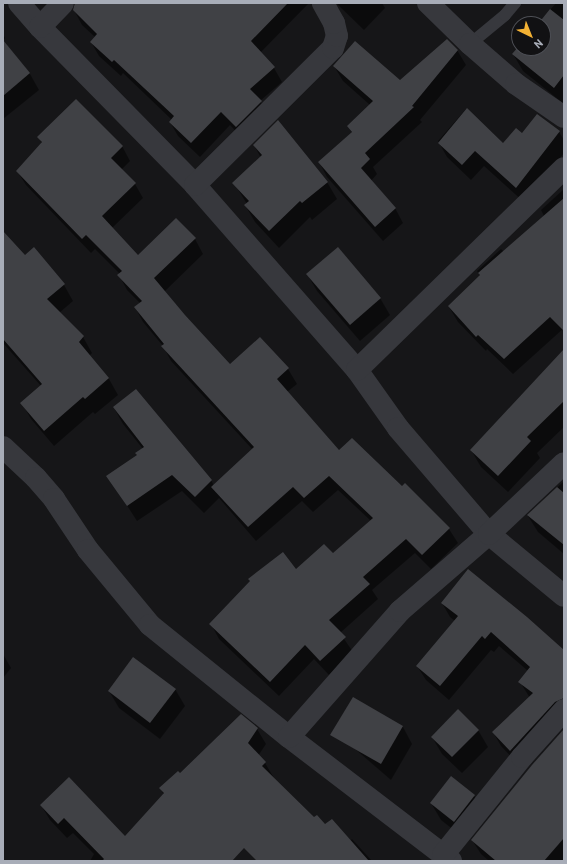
<!DOCTYPE html>
<html>
<head>
<meta charset="utf-8">
<style>
	body { margin:0 }
	#map { position:relative; width:567px; height:864px; overflow:hidden; background:#161618; font-family:Barlow,sans-serif }
	div>[style] { position:absolute }
	.shadow>* { inset:0; background:#0007 }
	.building>* { inset:0; background:#404145 }
	.service>* { height:12px; margin:-6px; padding:0 6px; transform-origin:6px; border-radius:6px; background:#37383d }
	.minor>* { height:22px; margin:-11px; padding:0 11px; transform-origin:11px; border-radius:11px; background:#37383d }
	span { translate:-50% -50%; white-space:nowrap; text-align:center; line-height:1.15; -webkit-text-stroke:3.5px #111113; paint-order:stroke }
	.frame { position:absolute; inset:0; border:4px solid #a8adb8; pointer-events:none }
	.north { position:absolute; left:511px; top:16px; width:40px; height:40px; box-sizing:border-box; background:#111113; border:1px solid #4d4f55; border-radius:50%; rotate:137deg; font-size:11px; font-weight:700; line-height:16px; text-align:center; color:#a8adb8 }
	.north::after { content:''; display:block; margin:auto; width:14px; height:18px; background:#f2b134; clip-path:polygon(50% 0,100% 100%,50% 72%,0 100%) }
</style>
</head>
<body>
<div id="map">
	<div class="shadow">
		<i style="clip-path:polygon(79px 3px,309px 3px,260px 53px,274px 68px,282px 82px,260px 101px,269px 116px,244px 140px,230px 125px,200px 157px,178px 136px,170px 122px,172px 120px,123px 73px,121px 76px,99px 56px,91px 42px,96px 38px,82px 25px,74px 10px)"></i>
		<i style="clip-path:polygon(336px 3px,382px 3px,385px 8px,364px 30px)"></i>
		<i style="clip-path:polygon(556px 3px,564px 3px,564px 104px,523px 71px,513px 54px,519px 47px,543px 48px,543px 24px,538px 24px)"></i>
		<i style="clip-path:polygon(3px 34px,5px 38px,3px 41px)"></i>
		<i style="clip-path:polygon(3px 42px,30px 74px,39px 90px,3px 119px)"></i>
		<i style="clip-path:polygon(457px 50px,466px 65px,420px 120px,422px 122px,373px 167px,377px 174px,371px 181px,395px 208px,403px 223px,383px 241px,327px 177px,319px 162px,352px 133px,348px 126px,370px 105px,343px 81px,334px 66px,400px 81px)"></i>
		<i style="clip-path:polygon(466px 109px,503px 144px,522px 134px,559px 132px,564px 140px,564px 153px,525px 203px,484px 166px,471px 180px,447px 157px,438px 141px)"></i>
		<i style="clip-path:polygon(39px 137px,122px 146px,130px 161px,121px 170px,135px 184px,143px 198px,112px 228px,138px 256px,195px 239px,203px 254px,164px 292px,230px 365px,260px 338px,288px 369px,297px 384px,287px 392px,339px 451px,402px 488px,449px 529px,458px 543px,431px 569px,415px 553px,372px 590px,378px 599px,340px 633px,353px 652px,329px 675px,314px 659px,279px 696px,219px 639px,211px 624px,296px 571px,333px 554px,371px 521px,338px 490px,313px 512px,302px 501px,256px 541px,219px 498px,204px 513px,182px 491px,137px 521px,108px 476px,138px 456px,143px 449px,123px 424px,114px 408px,211px 480px,214px 486px,253px 450px,171px 361px,163px 346px,143px 322px,135px 307px,140px 303px,127px 290px,119px 275px,120px 274px,95px 249px,91px 253px,26px 185px,17px 171px,42px 144px)"></i>
		<i style="clip-path:polygon(254px 145px,327px 182px,337px 199px,312px 220px,310px 217px,279px 248px,255px 222px,245px 205px,247px 204px,234px 183px,261px 158px)"></i>
		<i style="clip-path:polygon(564px 189px,564px 256px,541px 210px)"></i>
		<i style="clip-path:polygon(3px 233px,24px 256px,34px 249px,64px 285px,73px 301px,59px 313px,83px 337px,92px 353px,89px 356px,109px 379px,118px 395px,95px 414px,93px 412px,54px 446px,31px 419px,22px 403px,41px 386px,3px 343px)"></i>
		<i style="clip-path:polygon(501px 249px,564px 309px,564px 328px,513px 374px,487px 349px,486px 351px,458px 322px,449px 307px,480px 276px,477px 271px)"></i>
		<i style="clip-path:polygon(307px 274px,380px 298px,390px 315px,360px 341px,317px 291px)"></i>
		<i style="clip-path:polygon(564px 350px,564px 427px,537px 453px,540px 458px,508px 492px,481px 467px,471px 450px)"></i>
		<i style="clip-path:polygon(564px 481px,564px 554px,538px 532px,528px 516px)"></i>
		<i style="clip-path:polygon(442px 603px,564px 652px,564px 715px,519px 765px,501px 746px,493px 732px,530px 698px,520px 682px,528px 671px,499px 646px,494px 652px,491px 650px,449px 700px,426px 680px,417px 666px,455px 621px,450px 617px)"></i>
		<i style="clip-path:polygon(3px 654px,11px 668px,3px 678px)"></i>
		<i style="clip-path:polygon(175px 689px,185px 706px,160px 739px,119px 708px,109px 691px)"></i>
		<i style="clip-path:polygon(353px 699px,403px 727px,412px 744px,391px 780px,347px 742px)"></i>
		<i style="clip-path:polygon(241px 715px,257px 729px,266px 744px,258px 756px,265px 763px,274px 778px,314px 819px,350px 841px,352px 839px,372px 861px,278px 861px,219px 798px,224px 861px,90px 861px,94px 854px,73px 833px,67px 838px,50px 820px,41px 805px,125px 837px,164px 795px,160px 788px,179px 774px)"></i>
		<i style="clip-path:polygon(478px 730px,488px 747px,462px 773px,442px 754px,432px 737px)"></i>
		<i style="clip-path:polygon(564px 730px,564px 861px,489px 861px,481px 854px,472px 840px)"></i>
		<i style="clip-path:polygon(451px 778px,474px 796px,484px 813px,464px 838px,441px 820px,431px 803px)"></i>
	</div>
	<div class="building">
		<i style="clip-path:polygon(75px 3px,288px 3px,251px 41px,275px 67px,250px 89px,262px 101px,236px 127px,221px 112px,191px 143px,169px 122px,174px 116px,114px 60px,112px 62px,90px 42px,97px 34px,73px 10px)"></i>
		<i style="clip-path:polygon(550px 9px,564px 20px,564px 75px,554px 88px,512px 54px,519px 46px,519px 48px,543px 48px,543px 24px,538px 24px)"></i>
		<i style="clip-path:polygon(447px 39px,458px 50px,412px 106px,414px 107px,365px 153px,370px 159px,361px 168px,396px 208px,375px 227px,318px 162px,352px 132px,347px 126px,373px 101px,333px 66px,355px 41px,400px 80px)"></i>
		<i style="clip-path:polygon(3px 40px,30px 73px,3px 96px)"></i>
		<i style="clip-path:polygon(76px 99px,123px 146px,111px 158px,136px 183px,102px 216px,138px 255px,176px 218px,196px 238px,154px 278px,185px 315px,230px 364px,260px 337px,289px 368px,277px 379px,339px 450px,352px 438px,402px 486px,405px 483px,450px 528px,422px 555px,406px 539px,363px 577px,370px 584px,329px 620px,346px 637px,320px 661px,305px 645px,270px 682px,209px 624px,250px 581px,248px 579px,283px 552px,296px 569px,324px 544px,333px 553px,373px 518px,329px 476px,304px 498px,293px 487px,248px 527px,211px 487px,254px 447px,161px 346px,164px 344px,134px 307px,142px 301px,117px 275px,122px 271px,86px 235px,82px 239px,16px 171px,42px 142px,37px 137px)"></i>
		<i style="clip-path:polygon(467px 108px,503px 143px,516px 128px,522px 133px,537px 114px,560px 131px,516px 188px,475px 151px,462px 165px,438px 143px)"></i>
		<i style="clip-path:polygon(278px 120px,328px 182px,302px 203px,300px 201px,269px 231px,244px 205px,249px 201px,232px 183px,262px 155px,253px 145px)"></i>
		<i style="clip-path:polygon(564px 198px,564px 331px,550px 317px,504px 359px,478px 335px,476px 337px,448px 306px,480px 275px,478px 273px)"></i>
		<i style="clip-path:polygon(3px 231px,25px 255px,34px 247px,65px 284px,47px 299px,84px 336px,79px 342px,109px 378px,85px 399px,83px 397px,44px 431px,20px 403px,42px 384px,3px 339px)"></i>
		<i style="clip-path:polygon(338px 247px,381px 298px,350px 325px,306px 274px)"></i>
		<i style="clip-path:polygon(564px 349px,564px 401px,527px 437px,531px 441px,498px 476px,470px 450px)"></i>
		<i style="clip-path:polygon(136px 389px,212px 480px,195px 497px,172px 475px,127px 506px,106px 476px,137px 455px,135px 453px,144px 447px,113px 407px)"></i>
		<i style="clip-path:polygon(557px 487px,564px 493px,564px 545px,527px 515px)"></i>
		<i style="clip-path:polygon(468px 569px,527px 617px,564px 650px,564px 698px,555px 702px,510px 751px,492px 732px,533px 693px,518px 682px,530px 667px,491px 632px,485px 639px,482px 636px,440px 686px,416px 666px,458px 616px,441px 603px)"></i>
		<i style="clip-path:polygon(133px 657px,176px 689px,150px 723px,108px 691px)"></i>
		<i style="clip-path:polygon(353px 697px,403px 726px,381px 764px,330px 735px)"></i>
		<i style="clip-path:polygon(458px 709px,479px 730px,452px 757px,431px 737px)"></i>
		<i style="clip-path:polygon(241px 714px,258px 728px,248px 743px,266px 762px,262px 766px,314px 817px,317px 815px,325px 824px,332px 819px,369px 861px,257px 861px,244px 848px,232px 861px,102px 861px,104px 859px,64px 818px,58px 824px,40px 805px,69px 777px,125px 836px,164px 793px,159px 788px,178px 771px,180px 773px)"></i>
		<i style="clip-path:polygon(564px 729px,564px 838px,544px 861px,496px 861px,471px 840px,532px 765px)"></i>
		<i style="clip-path:polygon(451px 776px,475px 795px,454px 822px,430px 803px)"></i>
	</div>
	<div class="service">
		<i style="left:470px;top:44px;width:45px;rotate:-39.6deg"></i>
		<i style="left:505px;top:15px;width:16px;rotate:-50deg"></i>
	</div>
	<div class="minor">
		<i style="left:19px;top:3px;width:32px;rotate:49deg"></i>
		<i style="left:40px;top:27px;width:221px;rotate:45.5deg"></i>
		<i style="left:195px;top:185px;width:246px;rotate:48.8deg"></i>
		<i style="left:357px;top:370px;width:71px;rotate:54.7deg"></i>
		<i style="left:398px;top:428px;width:140px;rotate:49.4deg"></i>
		<i style="left:489px;top:534px;width:97px;rotate:39.6deg"></i>
		<i style="left:428px;top:3px;width:59px;rotate:44.3deg"></i>
		<i style="left:470px;top:44px;width:61px;rotate:41deg"></i>
		<i style="left:516px;top:84px;width:58px;rotate:34.5deg"></i>
		<i style="left:40px;top:27px;width:33px;rotate:-46deg"></i>
		<i style="left:195px;top:185px;width:194px;rotate:-44.8deg"></i>
		<i style="left:333px;top:48px;width:13px;rotate:-72deg"></i>
		<i style="left:337px;top:36px;width:13px;rotate:-103deg"></i>
		<i style="left:334px;top:23px;width:23px;rotate:-119deg"></i>
		<i style="left:357px;top:370px;width:289px;rotate:-44.3deg"></i>
		<i style="left:3px;top:447px;width:45px;rotate:43.2deg"></i>
		<i style="left:36px;top:478px;width:28px;rotate:49deg"></i>
		<i style="left:54px;top:499px;width:61px;rotate:56.3deg"></i>
		<i style="left:88px;top:550px;width:97px;rotate:50.4deg"></i>
		<i style="left:150px;top:625px;width:179px;rotate:38.9deg"></i>
		<i style="left:289px;top:737px;width:204px;rotate:37.4deg"></i>
		<i style="left:289px;top:737px;width:168px;rotate:-48.6deg"></i>
		<i style="left:400px;top:611px;width:118px;rotate:-40.9deg"></i>
		<i style="left:489px;top:534px;width:103px;rotate:-43.4deg"></i>
		<i style="left:443px;top:855px;width:126px;rotate:-51.1deg"></i>
		<i style="left:522px;top:757px;width:63px;rotate:-48.2deg"></i>
	</div>
	<div class="frame"></div>
	<div class="north">N</div>
</div>
</body>
</html>
